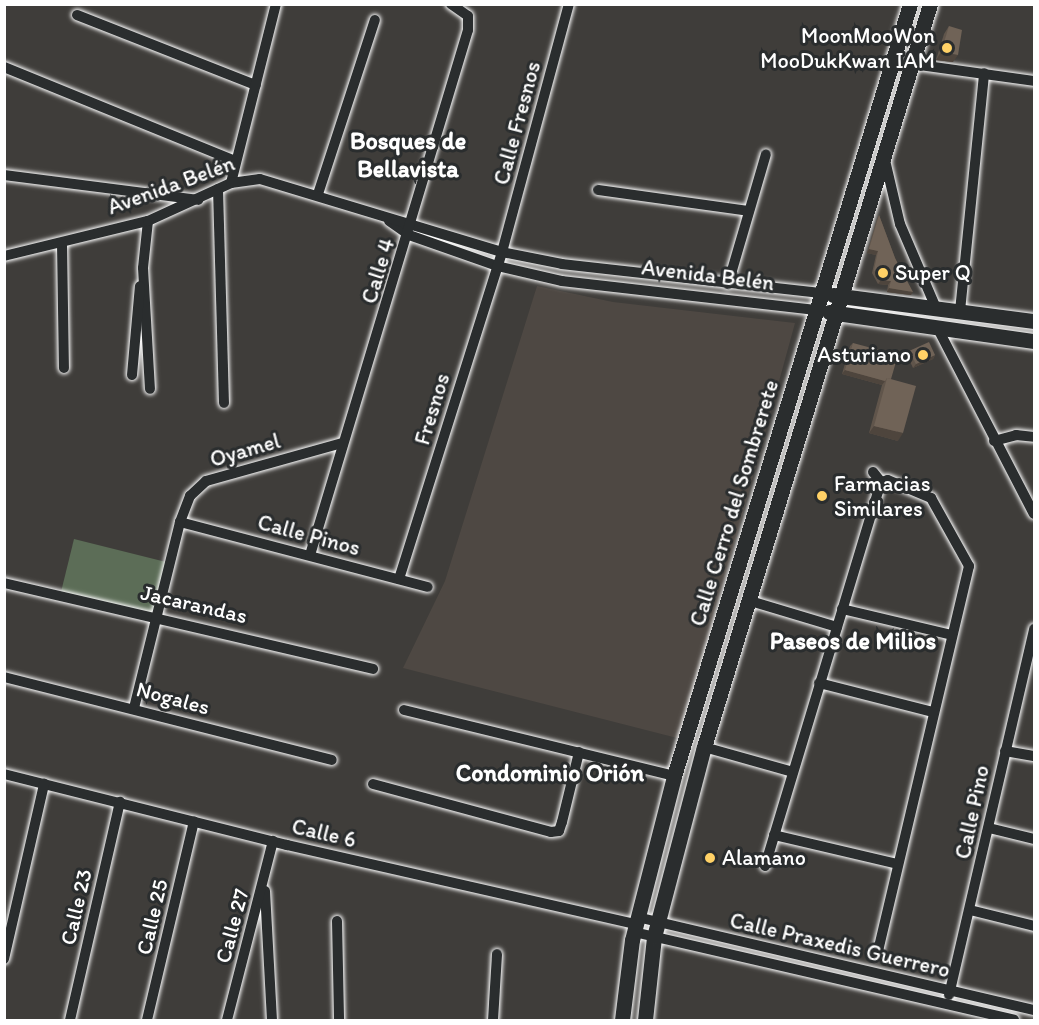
<!DOCTYPE html>
<html>
<head>
<meta charset="utf-8">
<style>
	body { margin:0 }
	#map { position:relative; width:1039px; height:1025px; overflow:hidden; background:#3f3d3a; font-family:Itim,sans-serif }
	div>[style] { position:absolute }
	.built>* { inset:0; background:#4e4843 }
	.green>* { inset:0; background:#5c6d57 }
	.roads { filter:drop-shadow(0 0 2px #fff) drop-shadow(0 0 2px #fff) }
	.street>* { height:10px; margin:-5px; padding:0 5px; transform-origin:5px; border-radius:5px; background:#2a2d2e }
	.secondary>* { height:15px; margin:-7.5px; padding:0 7.5px; transform-origin:7.5px; border-radius:7.5px; background:#2a2d2e }
	.wall>* { inset:0; background:#60554b }
	.shaded-wall>* { inset:0; background:#4e453d }
	.building>* { inset:0; background:#706357 }
	.dots>* { width:16px; height:16px; translate:-50% -50%; box-sizing:border-box; border:3px solid #2a2d2e; border-radius:50% }
	span { translate:-50% -50%; white-space:nowrap; text-align:center; line-height:1.15; -webkit-text-stroke:6px #2a2d2e; paint-order:stroke }
	.poi-label { font-size:22px; color:#fff }
	.right { translate:-100% -50%; text-align:right }
	.left { translate:0 -50%; text-align:left }
	.street-label { font-size:22px; color:#fff }
	.neighbourhood-label { font-size:24px; color:#fff; font-weight:700 }
	.frame { position:absolute; inset:0; border:6px solid #fff; pointer-events:none }
</style>
</head>
<body>
<div id="map">
	<div class="built">
		<i style="clip-path:polygon(537px 286px,613px 302px,795px 323px,681px 739px,403px 668px,445px 581px)"></i>
	</div>
	<div class="green">
		<i style="clip-path:polygon(74px 539px,170px 563px,158px 615px,61px 592px)"></i>
	</div>
	<div class="roads">
		<div class="street">
			<i style="left:77px;top:15px;width:192px;rotate:21.4deg"></i>
			<i style="left:912px;top:64px;width:123px;rotate:7.9deg"></i>
			<i style="left:4px;top:67px;width:250px;rotate:22.1deg"></i>
			<i style="left:884px;top:156px;width:70px;rotate:76.8deg"></i>
			<i style="left:900px;top:224px;width:91px;rotate:66.8deg"></i>
			<i style="left:4px;top:175px;width:196px;rotate:7.3deg"></i>
			<i style="left:231px;top:183px;width:185px;rotate:-75.9deg"></i>
			<i style="left:218px;top:189px;width:214px;rotate:88.4deg"></i>
			<i style="left:598px;top:190px;width:152px;rotate:7.9deg"></i>
			<i style="left:318px;top:194px;width:183px;rotate:-71.9deg"></i>
			<i style="left:148px;top:221px;width:47px;rotate:96.1deg"></i>
			<i style="left:143px;top:268px;width:121px;rotate:86.7deg"></i>
			<i style="left:389px;top:221px;width:24px;rotate:35deg"></i>
			<i style="left:409px;top:235px;width:93px;rotate:19.4deg"></i>
			<i style="left:497px;top:266px;width:67px;rotate:13deg"></i>
			<i style="left:562px;top:281px;width:257px;rotate:6.5deg"></i>
			<i style="left:62px;top:244px;width:124px;rotate:89.1deg"></i>
			<i style="left:4px;top:256px;width:148px;rotate:-13.7deg"></i>
			<i style="left:148px;top:221px;width:91px;rotate:-24.6deg"></i>
			<i style="left:231px;top:183px;width:29px;rotate:-8deg"></i>
			<i style="left:260px;top:179px;width:253px;rotate:16.8deg"></i>
			<i style="left:502px;top:252px;width:61px;rotate:11.3deg"></i>
			<i style="left:562px;top:264px;width:262px;rotate:6.4deg"></i>
			<i style="left:728px;top:284px;width:135px;rotate:-73.7deg"></i>
			<i style="left:960px;top:311px;width:239px;rotate:-84.2deg"></i>
			<i style="left:938px;top:329px;width:208px;rotate:62.6deg"></i>
			<i style="left:132px;top:375px;width:89px;rotate:-84.9deg"></i>
			<i style="left:994px;top:441px;width:23px;rotate:-15deg"></i>
			<i style="left:1016px;top:435px;width:18px;rotate:6deg"></i>
			<i style="left:873px;top:472px;width:13px;rotate:51deg"></i>
			<i style="left:881px;top:482px;width:7px;rotate:-16deg"></i>
			<i style="left:888px;top:480px;width:47px;rotate:22.7deg"></i>
			<i style="left:931px;top:498px;width:78px;rotate:60.8deg"></i>
			<i style="left:969px;top:566px;width:399px;rotate:103.3deg"></i>
			<i style="left:180px;top:522px;width:256px;rotate:14.7deg"></i>
			<i style="left:310px;top:555px;width:548px;rotate:-73.25deg"></i>
			<i style="left:468px;top:30px;width:14px;rotate:-90deg"></i>
			<i style="left:468px;top:16px;width:21px;rotate:-145deg"></i>
			<i style="left:399px;top:579px;width:343px;rotate:-72.5deg"></i>
			<i style="left:502px;top:252px;width:257px;rotate:-74.9deg"></i>
			<i style="left:4px;top:583px;width:379px;rotate:13.1deg"></i>
			<i style="left:747px;top:600px;width:94px;rotate:16.7deg"></i>
			<i style="left:842px;top:609px;width:113px;rotate:13.3deg"></i>
			<i style="left:4px;top:677px;width:338px;rotate:14.2deg"></i>
			<i style="left:819px;top:683px;width:118px;rotate:14.3deg"></i>
			<i style="left:134px;top:708px;width:192px;rotate:-76.1deg"></i>
			<i style="left:180px;top:522px;width:28px;rotate:-69deg"></i>
			<i style="left:190px;top:496px;width:22px;rotate:-43deg"></i>
			<i style="left:206px;top:481px;width:141px;rotate:-15.6deg"></i>
			<i style="left:404px;top:710px;width:278px;rotate:13.7deg"></i>
			<i style="left:704px;top:747px;width:92px;rotate:15.7deg"></i>
			<i style="left:1005px;top:751px;width:29px;rotate:10deg"></i>
			<i style="left:4px;top:774px;width:292px;rotate:14.1deg"></i>
			<i style="left:287px;top:845px;width:358px;rotate:12.8deg"></i>
			<i style="left:373px;top:784px;width:184px;rotate:15.1deg"></i>
			<i style="left:551px;top:832px;width:8px;rotate:-7deg"></i>
			<i style="left:559px;top:831px;width:9px;rotate:-72deg"></i>
			<i style="left:562px;top:822px;width:72px;rotate:-76.3deg"></i>
			<i style="left:989px;top:828px;width:46px;rotate:13.7deg"></i>
			<i style="left:774px;top:835px;width:127px;rotate:13.2deg"></i>
			<i style="left:765px;top:866px;width:401px;rotate:-73.2deg"></i>
			<i style="left:265px;top:891px;width:129px;rotate:86.9deg"></i>
			<i style="left:970px;top:910px;width:66px;rotate:14deg"></i>
			<i style="left:637px;top:917px;width:408px;rotate:13.2deg"></i>
			<i style="left:337px;top:921px;width:99px;rotate:88.8deg"></i>
			<i style="left:634px;top:932px;width:390px;rotate:13deg"></i>
			<i style="left:4px;top:959px;width:180px;rotate:-77.1deg"></i>
			<i style="left:949px;top:995px;width:376px;rotate:-76.9deg"></i>
			<i style="left:70px;top:1020px;width:224px;rotate:-77.1deg"></i>
			<i style="left:147px;top:1020px;width:204px;rotate:-76.7deg"></i>
			<i style="left:227px;top:1020px;width:185px;rotate:-75.6deg"></i>
			<i style="left:493px;top:1020px;width:66px;rotate:-86.5deg"></i>
		</div>
		<div class="secondary">
			<i style="left:833px;top:295px;width:203px;rotate:7.4deg"></i>
			<i style="left:829px;top:312px;width:207px;rotate:8.1deg"></i>
			<i style="left:622px;top:1020px;width:81px;rotate:-82.9deg"></i>
			<i style="left:632px;top:940px;width:169px;rotate:-75.6deg"></i>
			<i style="left:674px;top:776px;width:807px;rotate:-73deg"></i>
			<i style="left:645px;top:1020px;width:83px;rotate:-83.8deg"></i>
			<i style="left:654px;top:937px;width:196px;rotate:-75.3deg"></i>
			<i style="left:704px;top:747px;width:777px;rotate:-73.08deg"></i>
		</div>
	</div>
	<div class="wall">
		<i style="clip-path:polygon(949px 26px,953px 62px,936px 60px,944px 34px)"></i>
		<i style="clip-path:polygon(879px 215px,895px 258px,911px 295px,887px 292px,888px 285px,878px 284px,872px 273px,876px 255px,867px 253px,877px 219px)"></i>
		<i style="clip-path:polygon(853px 343px,891px 379px,898px 441px,869px 433px,882px 385px,842px 374px,850px 346px)"></i>
		<i style="clip-path:polygon(909px 351px,935px 355px,933px 359px,913px 368px,907px 355px)"></i>
	</div>
	<div class="shaded-wall">
		<i style="clip-path:polygon(941px 52px,958px 55px,953px 62px,936px 60px)"></i>
		<i style="clip-path:polygon(869px 249px,878px 251px,876px 255px,867px 253px)"></i>
		<i style="clip-path:polygon(881px 280px,891px 281px,888px 285px,878px 284px)"></i>
		<i style="clip-path:polygon(889px 288px,913px 292px,911px 295px,887px 292px)"></i>
		<i style="clip-path:polygon(935px 355px,933px 359px,913px 368px,916px 364px)"></i>
		<i style="clip-path:polygon(845px 370px,885px 381px,882px 385px,842px 374px)"></i>
		<i style="clip-path:polygon(874px 426px,903px 433px,898px 441px,869px 433px)"></i>
	</div>
	<div class="building">
		<i style="clip-path:polygon(949px 26px,962px 30px,958px 55px,941px 52px)"></i>
		<i style="clip-path:polygon(879px 215px,895px 258px,913px 292px,889px 288px,891px 281px,881px 280px,874px 270px,878px 251px,869px 249px)"></i>
		<i style="clip-path:polygon(929px 342px,935px 355px,916px 364px,909px 351px)"></i>
		<i style="clip-path:polygon(853px 343px,898px 355px,891px 379px,887px 378px,885px 381px,845px 370px)"></i>
		<i style="clip-path:polygon(887px 378px,916px 386px,903px 433px,874px 426px)"></i>
	</div>
	<div class="dots">
		<i style="left:947px;top:48px;background:#ffd166"></i>
		<i style="left:883px;top:273px;background:#ffd166"></i>
		<i style="left:923px;top:355px;background:#ffd166"></i>
		<i style="left:822px;top:496px;background:#ffd166"></i>
		<i style="left:710px;top:858px;background:#ffd166"></i>
	</div>
	<div class="poi-label">
		<span class="right" style="left:935px;top:48px">MoonMooWon<br>MooDukKwan IAM</span>
		<span class="left" style="left:895px;top:273px">Super Q</span>
		<span class="right" style="left:911px;top:355px">Asturiano</span>
		<span class="left" style="left:834px;top:496px">Farmacias<br>Similares</span>
		<span class="left" style="left:722px;top:858px">Alamano</span>
	</div>
	<div class="street-label">
		<span style="left:517px;top:123px;rotate:-75deg">Calle Fresnos</span>
		<span style="left:171px;top:185px;rotate:-20deg">Avenida Belén</span>
		<span style="left:378px;top:271px;rotate:-73deg">Calle 4</span>
		<span style="left:708px;top:275px;rotate:7deg">Avenida Belén</span>
		<span style="left:432px;top:409px;rotate:-73deg">Fresnos</span>
		<span style="left:245px;top:450px;rotate:-16deg">Oyamel</span>
		<span style="left:734px;top:503px;rotate:-73deg">Calle Cerro del Sombrerete</span>
		<span style="left:309px;top:535px;rotate:15deg">Calle Pinos</span>
		<span style="left:194px;top:604px;rotate:13deg">Jacarandas</span>
		<span style="left:173px;top:698px;rotate:15deg">Nogales</span>
		<span style="left:972px;top:812px;rotate:-78deg">Calle Pino</span>
		<span style="left:324px;top:833px;rotate:13deg">Calle 6</span>
		<span style="left:76px;top:907px;rotate:-77deg">Calle 23</span>
		<span style="left:152px;top:917px;rotate:-77deg">Calle 25</span>
		<span style="left:232px;top:926px;rotate:-75deg">Calle 27</span>
		<span style="left:840px;top:945px;rotate:13deg">Calle Praxedis Guerrero</span>
	</div>
	<div class="neighbourhood-label">
		<span style="left:408px;top:155px">Bosques de<br>Bellavista</span>
		<span style="left:853px;top:641px">Paseos de Milios</span>
		<span style="left:550px;top:773px">Condominio Orión</span>
	</div>
	<div class="frame"></div>
</div>
</body>
</html>
